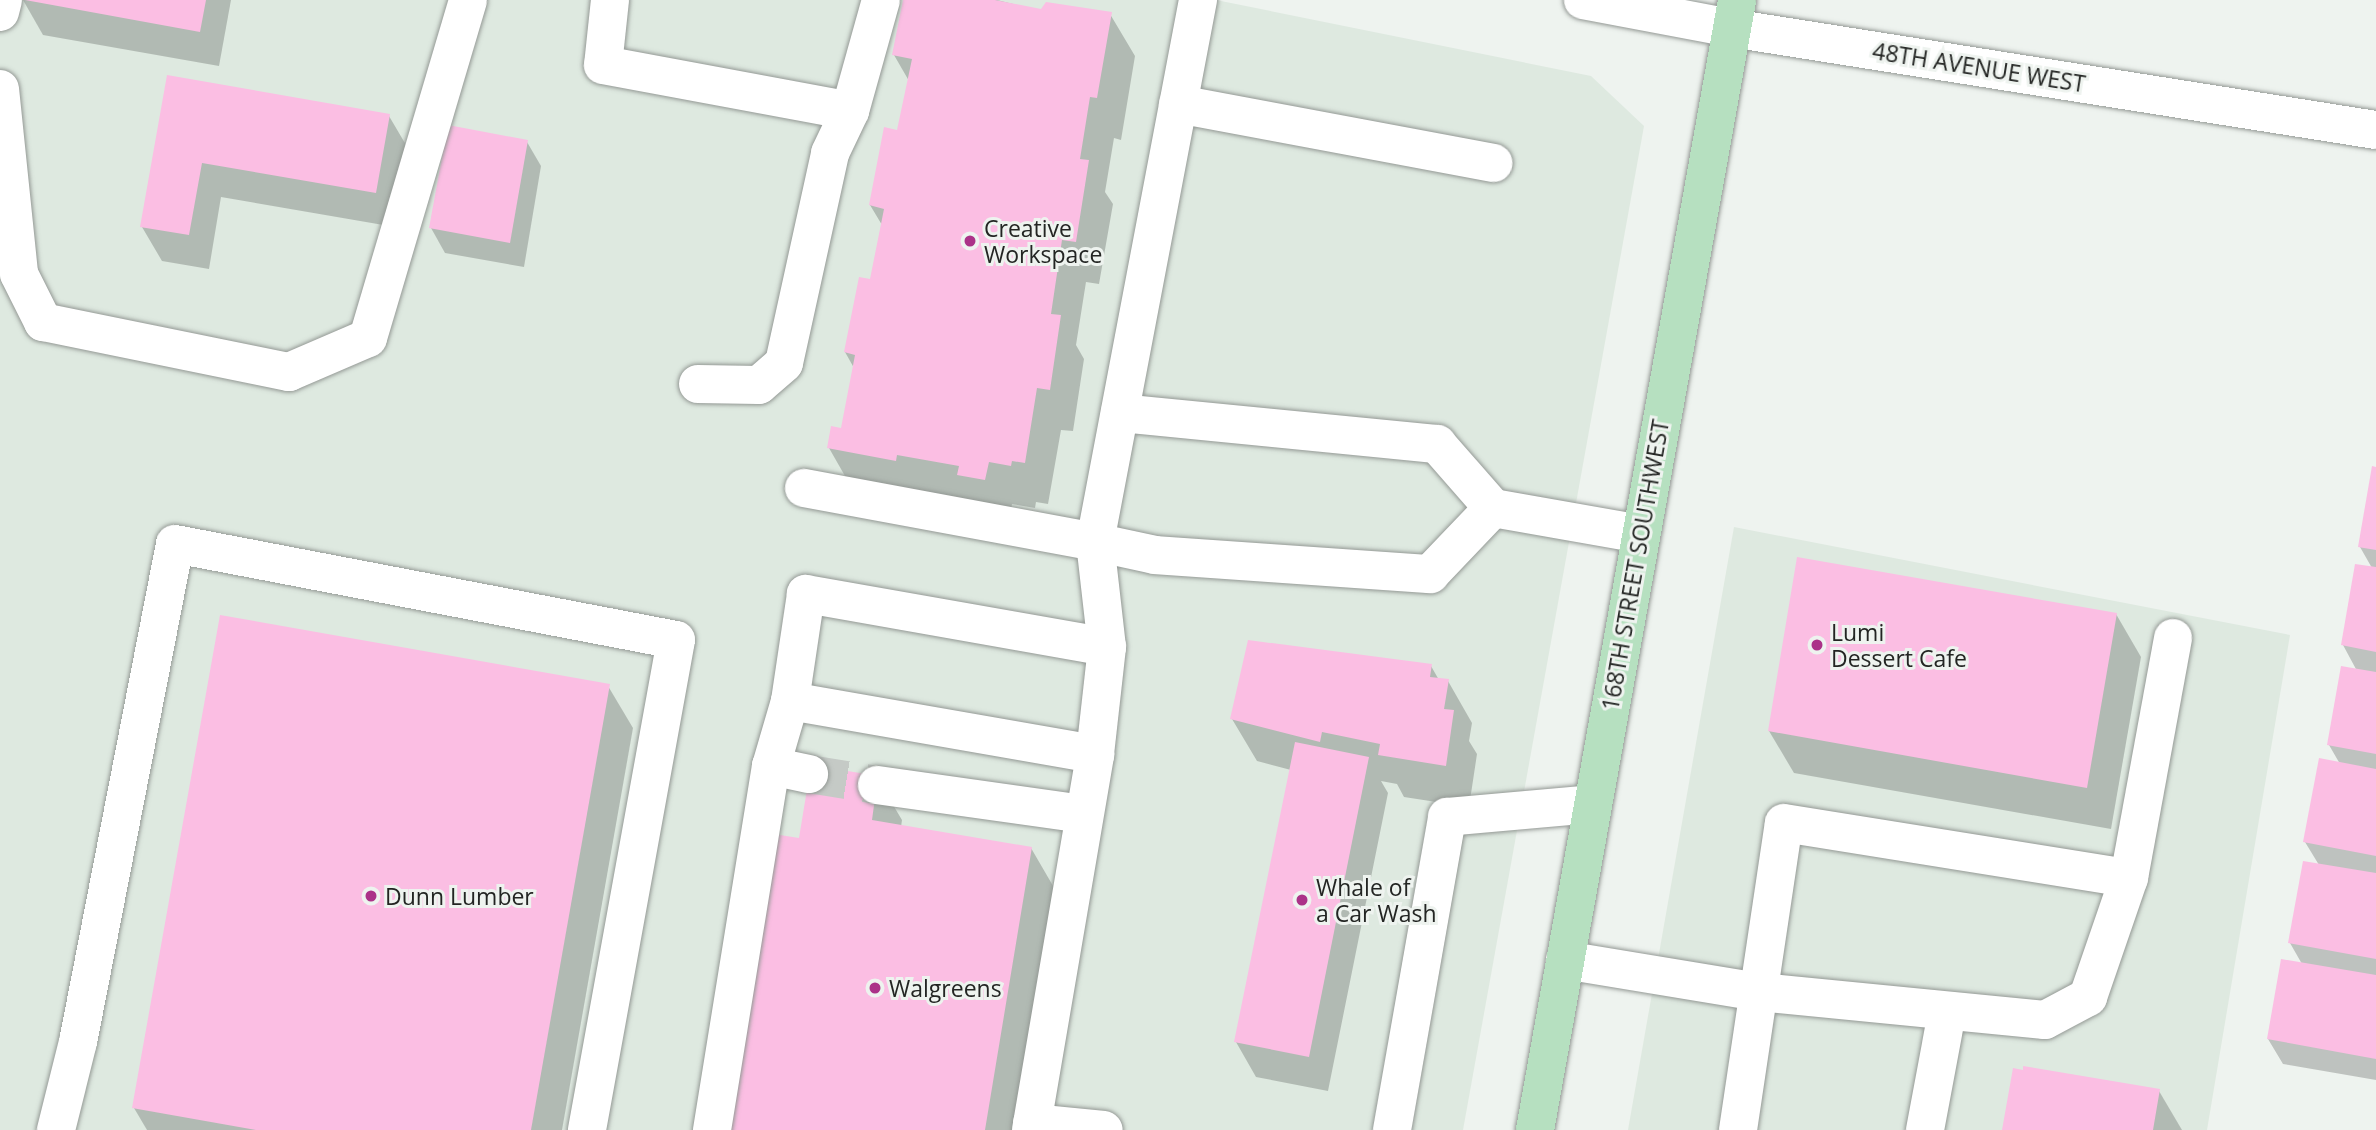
<!DOCTYPE html>
<html>
<head>
<meta charset="utf-8">
<style>
	body { margin:0 }
	#map { position:relative; width:2376px; height:1130px; overflow:hidden; background:#eef3ef; font-family:"Open Sans",sans-serif }
	div>[style] { position:absolute }
	.built>* { inset:0; background:#dee9e0 }
	.shadow>* { inset:0; background:#0003 }
	.building>* { inset:0; background:#fbbee3 }
	.minor-tunnel>* { height:38px; margin-top:-19px; transform-origin:0; background:repeating-linear-gradient(90deg,#c5cac6 0 38px,transparent 0 57px) }
	.roads { filter:drop-shadow(0 0 2px #949995) drop-shadow(0 0 2px #949995) }
	.minor>* { height:38px; margin:-19px; padding:0 19px; transform-origin:19px; border-radius:19px; background:#fff }
	.major>* { height:38px; margin:-19px; padding:0 19px; transform-origin:19px; border-radius:19px; background:#b6e0c0 }
	.dots>* { width:19px; height:19px; translate:-50% -50%; box-sizing:border-box; border:4px solid #eef3ef; border-radius:50% }
	span { translate:-50% -50%; white-space:nowrap; text-align:center; line-height:1.15; -webkit-text-stroke:6px #eef3ef; paint-order:stroke }
	.street-label { font-size:23px; color:#232523 }
	.poi-label { font-size:23px; color:#232523 }
	.left { translate:0 -50%; text-align:left }
</style>
</head>
<body>
<div id="map">
	<div class="built">
		<i style="clip-path:polygon(0 0,1216px 0,1591px 76px,1644px 126px,1463px 1130px,0 1130px)"></i>
		<i style="clip-path:polygon(1734px 527px,2290px 635px,2207px 1130px,1628px 1130px)"></i>
	</div>
	<div class="shadow">
		<i style="clip-path:polygon(23px 0,231px 0,219px 66px,43px 35px)"></i>
		<i style="clip-path:polygon(905px 0,997px 0,1042px 11px,1110px 14px,1135px 56px,1121px 140px,1114px 138px,1105px 192px,1113px 204px,1099px 284px,1086px 282px,1076px 345px,1084px 359px,1073px 431px,1061px 430px,1048px 504px,1036px 502px,1035px 508px,1012px 504px,1009px 522px,853px 490px,829px 448px,843px 430px,854px 368px,845px 352px,871px 281px,882px 225px,870px 205px,898px 132px,909px 81px,894px 55px)"></i>
		<i style="clip-path:polygon(169px 77px,389px 116px,409px 150px,395px 227px,221px 197px,209px 269px,162px 261px,142px 227px)"></i>
		<i style="clip-path:polygon(527px 142px,541px 166px,524px 267px,445px 253px,431px 228px)"></i>
		<i style="clip-path:polygon(2376px 468px,2376px 1080px,2283px 1064px,2268px 1039px,2302px 964px,2290px 943px,2319px 865px,2305px 842px,2340px 764px,2329px 745px,2357px 671px,2343px 645px,2372px 568px,2360px 547px)"></i>
		<i style="clip-path:polygon(2116px 614px,2141px 657px,2111px 829px,1794px 773px,1769px 731px)"></i>
		<i style="clip-path:polygon(1431px 666px,1439px 680px,1448px 681px,1472px 723px,1469px 741px,1477px 754px,1469px 807px,1404px 797px,1397px 784px,1381px 781px,1388px 793px,1328px 1091px,1256px 1077px,1236px 1042px,1291px 770px,1257px 761px,1232px 719px)"></i>
		<i style="clip-path:polygon(608px 686px,633px 728px,562px 1130px,147px 1130px,134px 1108px)"></i>
		<i style="clip-path:polygon(877px 778px,902px 820px,901px 827px,1031px 848px,1056px 891px,1016px 1130px,721px 1130px,800px 840px)"></i>
		<i style="clip-path:polygon(2159px 1091px,2182px 1130px,2004px 1130px)"></i>
	</div>
	<div class="building">
		<i style="clip-path:polygon(25px 0,206px 0,200px 32px)"></i>
		<i style="clip-path:polygon(903px 0,995px 0,1041px 9px,1046px 2px,1112px 12px,1097px 98px,1090px 97px,1080px 159px,1089px 160px,1076px 242px,1062px 240px,1051px 314px,1061px 315px,1050px 390px,1037px 388px,1025px 463px,1012px 461px,1011px 466px,989px 462px,985px 480px,957px 475px,959px 466px,897px 455px,896px 461px,827px 448px,831px 426px,841px 428px,855px 355px,844px 352px,859px 277px,870px 279px,884px 209px,869px 205px,884px 127px,897px 130px,912px 59px,892px 55px)"></i>
		<i style="clip-path:polygon(167px 75px,390px 114px,376px 193px,202px 163px,189px 235px,140px 227px)"></i>
		<i style="clip-path:polygon(448px 125px,528px 140px,510px 243px,429px 228px)"></i>
		<i style="clip-path:polygon(2372px 466px,2376px 467px,2376px 550px,2358px 547px)"></i>
		<i style="clip-path:polygon(1797px 557px,2117px 613px,2087px 788px,1768px 731px)"></i>
		<i style="clip-path:polygon(2355px 564px,2376px 567px,2376px 652px,2341px 645px)"></i>
		<i style="clip-path:polygon(220px 615px,610px 684px,531px 1130px,256px 1130px,132px 1108px)"></i>
		<i style="clip-path:polygon(1248px 640px,1432px 664px,1430px 677px,1449px 679px,1444px 709px,1454px 710px,1446px 766px,1378px 755px,1380px 744px,1322px 732px,1320px 742px,1230px 719px)"></i>
		<i style="clip-path:polygon(2341px 666px,2376px 672px,2376px 754px,2327px 745px)"></i>
		<i style="clip-path:polygon(1295px 742px,1369px 757px,1309px 1057px,1234px 1042px)"></i>
		<i style="clip-path:polygon(2319px 758px,2376px 769px,2376px 856px,2303px 842px)"></i>
		<i style="clip-path:polygon(811px 765px,878px 776px,872px 820px,1032px 847px,985px 1130px,719px 1130px,767px 833px,799px 838px)"></i>
		<i style="clip-path:polygon(2303px 861px,2376px 873px,2376px 959px,2288px 943px)"></i>
		<i style="clip-path:polygon(2281px 959px,2376px 975px,2376px 1059px,2267px 1039px)"></i>
		<i style="clip-path:polygon(2023px 1066px,2160px 1089px,2153px 1130px,2002px 1130px,2013px 1068px,2023px 1070px)"></i>
	</div>
	<div class="minor-tunnel">
		<i style="left:809px;top:774px;width:69px;rotate:9.2deg"></i>
	</div>
	<div class="roads">
		<div class="minor">
			<i style="left:610px;top:0;width:65px;rotate:96.1deg"></i>
			<i style="left:603px;top:65px;width:251px;rotate:10.5deg"></i>
			<i style="left:850px;top:111px;width:115px;rotate:-74.4deg"></i>
			<i style="left:1198px;top:0;width:552px;rotate:100.76deg"></i>
			<i style="left:1095px;top:542px;width:61px;rotate:12.2deg"></i>
			<i style="left:1155px;top:555px;width:276px;rotate:4deg"></i>
			<i style="left:1430px;top:574px;width:91px;rotate:-46.3deg"></i>
			<i style="left:1493px;top:508px;width:150px;rotate:10deg"></i>
			<i style="left:1583px;top:0;width:151px;rotate:10.7deg"></i>
			<i style="left:1731px;top:28px;width:653px;rotate:8.99deg"></i>
			<i style="left:0;top:12px;width:12px;rotate:-76deg"></i>
			<i style="left:0;top:89px;width:186px;rotate:84.1deg"></i>
			<i style="left:19px;top:274px;width:54px;rotate:63.4deg"></i>
			<i style="left:43px;top:322px;width:251px;rotate:11.5deg"></i>
			<i style="left:289px;top:372px;width:86px;rotate:-23.3deg"></i>
			<i style="left:368px;top:338px;width:352px;rotate:-73.5deg"></i>
			<i style="left:1178px;top:104px;width:321px;rotate:10.6deg"></i>
			<i style="left:698px;top:384px;width:61px;rotate:0.9deg"></i>
			<i style="left:759px;top:385px;width:33px;rotate:-41deg"></i>
			<i style="left:784px;top:363px;width:215px;rotate:-77.6deg"></i>
			<i style="left:830px;top:153px;width:47px;rotate:-64.5deg"></i>
			<i style="left:1120px;top:413px;width:319px;rotate:5.6deg"></i>
			<i style="left:1437px;top:444px;width:85px;rotate:48.8deg"></i>
			<i style="left:804px;top:488px;width:296px;rotate:10.5deg"></i>
			<i style="left:1095px;top:542px;width:106px;rotate:83.5deg"></i>
			<i style="left:1107px;top:647px;width:306px;rotate:-170deg"></i>
			<i style="left:806px;top:594px;width:108px;rotate:98.5deg"></i>
			<i style="left:790px;top:701px;width:310px;rotate:9.9deg"></i>
			<i style="left:1095px;top:754px;width:108px;rotate:-83.6deg"></i>
			<i style="left:790px;top:701px;width:68px;rotate:106.3deg"></i>
			<i style="left:771px;top:766px;width:39px;rotate:12deg"></i>
			<i style="left:877px;top:785px;width:209px;rotate:8deg"></i>
			<i style="left:1565px;top:960px;width:197px;rotate:9.4deg"></i>
			<i style="left:1759px;top:992px;width:287px;rotate:5.6deg"></i>
			<i style="left:2045px;top:1020px;width:49px;rotate:-28.1deg"></i>
			<i style="left:2088px;top:997px;width:126px;rotate:-71deg"></i>
			<i style="left:2129px;top:878px;width:244px;rotate:-79.6deg"></i>
			<i style="left:1032px;top:1123px;width:72px;rotate:5.6deg"></i>
			<i style="left:56px;top:1130px;width:91px;rotate:-76deg"></i>
			<i style="left:78px;top:1042px;width:507px;rotate:-78.98deg"></i>
			<i style="left:175px;top:544px;width:510px;rotate:10.85deg"></i>
			<i style="left:676px;top:640px;width:498px;rotate:100.3deg"></i>
			<i style="left:712px;top:1130px;width:369px;rotate:-80.8deg"></i>
			<i style="left:1031px;top:1130px;width:381px;rotate:-80.3deg"></i>
			<i style="left:1392px;top:1130px;width:318px;rotate:-80deg"></i>
			<i style="left:1447px;top:817px;width:146px;rotate:-5.1deg"></i>
			<i style="left:1738px;top:1130px;width:310px;rotate:-81.5deg"></i>
			<i style="left:1784px;top:823px;width:349px;rotate:9.1deg"></i>
			<i style="left:1925px;top:1130px;width:120px;rotate:-79.4deg"></i>
		</div>
		<div class="major">
			<i style="left:1535px;top:1130px;width:1148px;rotate:-79.86deg"></i>
		</div>
	</div>
	<div class="dots">
		<i style="left:970px;top:241px;background:#ab3288"></i>
		<i style="left:1817px;top:645px;background:#ab3288"></i>
		<i style="left:371px;top:896px;background:#ab3288"></i>
		<i style="left:1302px;top:900px;background:#ab3288"></i>
		<i style="left:875px;top:988px;background:#ab3288"></i>
	</div>
	<div class="street-label">
		<span style="left:1979px;top:67px;rotate:9deg">48TH AVENUE WEST</span>
		<span style="left:1635px;top:565px;rotate:-80deg">168TH STREET SOUTHWEST</span>
	</div>
	<div class="poi-label">
		<span class="left" style="left:984px;top:241px">Creative<br>Workspace</span>
		<span class="left" style="left:1831px;top:645px">Lumi<br>Dessert Cafe</span>
		<span class="left" style="left:1316px;top:900px">Whale of<br>a Car Wash</span>
		<span class="left" style="left:385px;top:896px">Dunn Lumber</span>
		<span class="left" style="left:889px;top:988px">Walgreens</span>
	</div>
</div>
</body>
</html>
